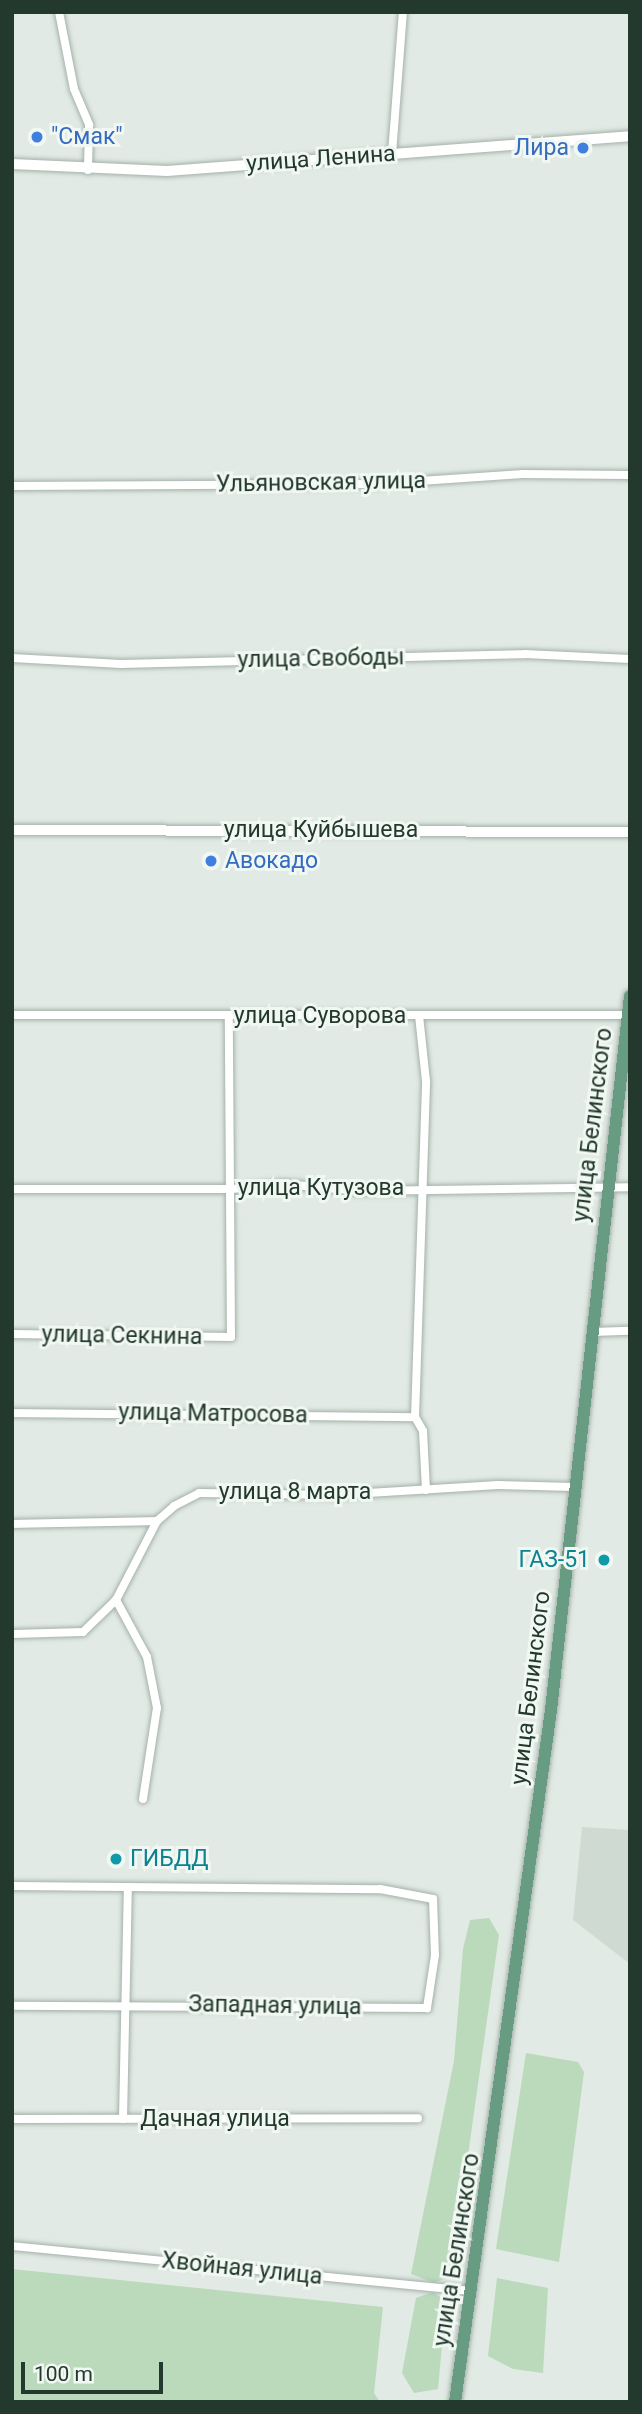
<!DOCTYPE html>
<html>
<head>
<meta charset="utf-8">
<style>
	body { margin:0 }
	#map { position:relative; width:642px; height:2414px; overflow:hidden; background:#e1eae4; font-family:Roboto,sans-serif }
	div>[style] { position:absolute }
	.built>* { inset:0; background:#cfdad2 }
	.green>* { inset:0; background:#bbdabc }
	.roads { filter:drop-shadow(0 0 2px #a4b1aa) drop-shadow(0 0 2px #a4b1aa) }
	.street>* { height:8px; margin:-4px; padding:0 4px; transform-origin:4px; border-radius:4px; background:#fff }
	.secondary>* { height:10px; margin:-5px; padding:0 5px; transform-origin:5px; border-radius:5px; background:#fff }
	.primary>* { height:12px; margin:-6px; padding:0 6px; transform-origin:6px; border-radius:6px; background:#689c82 }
	.dots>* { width:19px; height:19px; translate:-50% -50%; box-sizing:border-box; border:4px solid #f1f7f2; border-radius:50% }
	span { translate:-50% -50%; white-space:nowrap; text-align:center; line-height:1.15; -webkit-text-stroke:6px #f1f7f2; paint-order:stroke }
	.shop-label { font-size:23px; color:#366cbe }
	.left { translate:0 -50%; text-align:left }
	.right { translate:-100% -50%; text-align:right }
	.street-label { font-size:23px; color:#23392e }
	.culture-label { font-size:23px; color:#0d838f }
	.frame { position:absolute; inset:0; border:14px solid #23392e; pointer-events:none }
	.scale { position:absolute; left:21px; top:2362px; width:142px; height:32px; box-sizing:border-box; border:4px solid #23392e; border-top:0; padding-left:9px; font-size:21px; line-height:24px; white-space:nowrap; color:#23392e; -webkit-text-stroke:5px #f1f7f2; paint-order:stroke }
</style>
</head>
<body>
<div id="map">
	<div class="built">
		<i style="clip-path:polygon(582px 1827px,630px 1830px,630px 1964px,573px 1920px)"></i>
	</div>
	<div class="green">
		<i style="clip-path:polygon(489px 1918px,499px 1935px,451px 2276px,434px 2283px,411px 2274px,454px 2061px,463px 1949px,470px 1920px)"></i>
		<i style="clip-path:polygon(526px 2053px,578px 2062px,584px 2072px,559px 2262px,496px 2249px)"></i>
		<i style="clip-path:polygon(12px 2269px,383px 2307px,374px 2393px,380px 2402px,12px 2402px)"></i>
		<i style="clip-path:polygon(497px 2278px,548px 2288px,543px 2373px,513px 2369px,488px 2356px)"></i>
		<i style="clip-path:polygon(433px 2292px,446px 2301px,438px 2389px,414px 2393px,402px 2373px,416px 2298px)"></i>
	</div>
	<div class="roads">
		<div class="street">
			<i style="left:59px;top:12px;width:78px;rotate:79deg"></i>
			<i style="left:74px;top:89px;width:39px;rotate:67deg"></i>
			<i style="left:89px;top:125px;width:45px;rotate:91.3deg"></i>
			<i style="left:392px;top:154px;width:142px;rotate:-85.6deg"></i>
			<i style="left:12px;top:486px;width:364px;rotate:-0.3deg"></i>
			<i style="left:376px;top:484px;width:147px;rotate:-3.9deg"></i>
			<i style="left:523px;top:474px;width:107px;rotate:0.5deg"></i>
			<i style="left:12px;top:658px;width:109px;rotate:3.2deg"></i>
			<i style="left:121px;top:664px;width:404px;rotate:-1.4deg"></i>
			<i style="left:525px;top:654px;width:105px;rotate:2.7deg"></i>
			<i style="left:12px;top:1015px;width:615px"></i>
			<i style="left:12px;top:1189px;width:220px"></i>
			<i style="left:232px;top:1189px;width:52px;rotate:-5.5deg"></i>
			<i style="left:284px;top:1184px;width:76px;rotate:5.3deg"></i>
			<i style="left:360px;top:1191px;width:270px;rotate:-0.8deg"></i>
			<i style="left:592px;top:1332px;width:38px;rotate:-2deg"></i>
			<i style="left:12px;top:1334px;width:219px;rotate:0.8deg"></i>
			<i style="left:231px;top:1337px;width:321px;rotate:-90.4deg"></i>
			<i style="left:12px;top:1413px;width:403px;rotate:0.6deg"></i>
			<i style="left:415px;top:1417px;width:336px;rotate:-88.1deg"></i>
			<i style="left:426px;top:1081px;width:65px;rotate:-96.1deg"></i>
			<i style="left:415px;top:1417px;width:16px;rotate:60deg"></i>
			<i style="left:423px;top:1431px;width:59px;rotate:87.1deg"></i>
			<i style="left:12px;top:1524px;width:145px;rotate:-1.2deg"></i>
			<i style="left:12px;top:1634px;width:71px;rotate:-1.6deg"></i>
			<i style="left:83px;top:1632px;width:46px;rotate:-44.1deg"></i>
			<i style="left:143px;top:1799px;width:92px;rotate:-81.3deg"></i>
			<i style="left:157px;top:1708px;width:52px;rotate:-101.1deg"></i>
			<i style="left:147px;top:1657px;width:65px;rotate:-118.5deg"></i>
			<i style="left:116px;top:1600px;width:89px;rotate:-62.6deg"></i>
			<i style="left:157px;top:1521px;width:23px;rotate:-41deg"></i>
			<i style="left:174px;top:1506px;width:28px;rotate:-27deg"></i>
			<i style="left:199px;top:1493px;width:137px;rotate:0.8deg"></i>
			<i style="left:336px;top:1495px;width:162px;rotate:-3.5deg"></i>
			<i style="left:498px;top:1485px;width:75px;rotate:1.5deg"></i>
			<i style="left:12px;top:1886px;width:368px;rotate:0.5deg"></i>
			<i style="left:380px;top:1889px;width:54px;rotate:10.7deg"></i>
			<i style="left:433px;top:1899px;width:56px;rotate:88deg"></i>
			<i style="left:435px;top:1955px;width:54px;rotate:98.6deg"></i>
			<i style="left:427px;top:2008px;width:415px;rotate:-179.7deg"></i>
			<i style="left:12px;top:2119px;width:406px;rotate:-0.1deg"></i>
			<i style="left:123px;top:2119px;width:232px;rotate:-88.8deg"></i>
			<i style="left:12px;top:2246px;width:462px;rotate:5.6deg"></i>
		</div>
		<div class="secondary">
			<i style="left:12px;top:164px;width:155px;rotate:2.6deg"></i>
			<i style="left:167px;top:171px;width:464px;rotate:-4.3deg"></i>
			<i style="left:12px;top:830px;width:618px;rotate:0.19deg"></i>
		</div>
		<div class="primary">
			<i style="left:455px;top:2402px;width:699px;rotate:-82.1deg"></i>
			<i style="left:551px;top:1710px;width:718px;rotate:-83.69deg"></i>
		</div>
	</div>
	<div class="dots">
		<i style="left:37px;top:137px;background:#3f7fe0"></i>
		<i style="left:583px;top:148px;background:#3f7fe0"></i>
		<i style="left:211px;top:861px;background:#3f7fe0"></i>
		<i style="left:604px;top:1560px;background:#0f9aa8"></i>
		<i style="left:116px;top:1859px;background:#0f9aa8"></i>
	</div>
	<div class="shop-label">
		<span class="left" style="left:51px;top:137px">"Смак"</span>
		<span class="right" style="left:569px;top:148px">Лира</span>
		<span class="left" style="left:225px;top:861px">Авокадо</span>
	</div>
	<div class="street-label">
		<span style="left:321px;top:159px;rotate:-4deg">улица Ленина</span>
		<span style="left:321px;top:483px;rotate:-1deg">Ульяновская улица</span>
		<span style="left:321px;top:659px;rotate:-1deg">улица Свободы</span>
		<span style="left:321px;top:830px">улица Куйбышева</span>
		<span style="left:320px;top:1016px">улица Суворова</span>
		<span style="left:593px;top:1125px;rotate:-83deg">улица Белинского</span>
		<span style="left:321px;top:1188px">улица Кутузова</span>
		<span style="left:122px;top:1336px;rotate:1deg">улица Секнина</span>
		<span style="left:213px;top:1414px;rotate:1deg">улица Матросова</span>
		<span style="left:295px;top:1492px">улица 8 марта</span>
		<span style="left:531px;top:1688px;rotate:-83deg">улица Белинского</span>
		<span style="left:275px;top:2006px;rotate:1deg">Западная улица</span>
		<span style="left:215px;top:2119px">Дачная улица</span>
		<span style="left:457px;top:2250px;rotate:-81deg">улица Белинского</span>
		<span style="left:242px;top:2269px;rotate:6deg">Хвойная улица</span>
	</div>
	<div class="culture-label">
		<span class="right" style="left:590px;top:1560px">ГАЗ-51</span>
		<span class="left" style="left:130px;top:1859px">ГИБДД</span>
	</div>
	<div class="frame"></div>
	<div class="scale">100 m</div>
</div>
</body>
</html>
